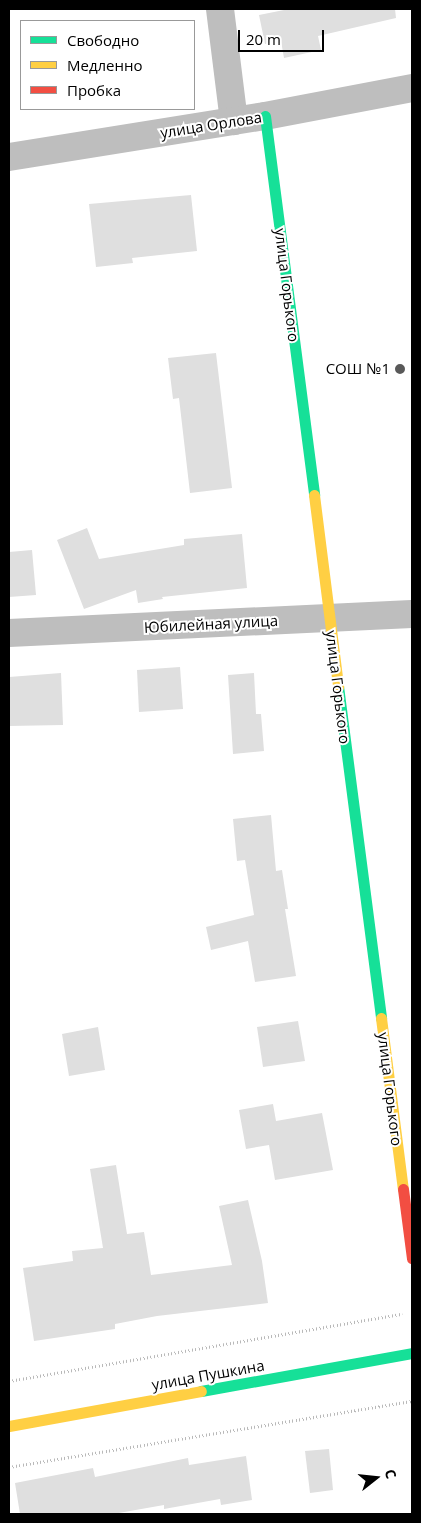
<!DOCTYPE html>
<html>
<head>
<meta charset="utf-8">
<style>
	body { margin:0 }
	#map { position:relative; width:421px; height:1523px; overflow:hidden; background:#fff; font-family:"Open Sans",sans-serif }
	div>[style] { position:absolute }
	.building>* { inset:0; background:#dfdfdf }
	.path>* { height:3px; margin-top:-1.5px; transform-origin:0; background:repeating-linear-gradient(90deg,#b9b9b9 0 1px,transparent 0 3.5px) }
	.street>* { height:28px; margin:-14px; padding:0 14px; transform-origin:14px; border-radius:14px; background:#bebebe }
	.fast>* { height:11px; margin:-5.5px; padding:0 5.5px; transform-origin:5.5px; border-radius:5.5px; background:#16e098 }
	.slow>* { height:11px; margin:-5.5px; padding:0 5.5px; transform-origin:5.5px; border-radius:5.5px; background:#ffcf43 }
	.jam>* { height:11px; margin:-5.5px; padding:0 5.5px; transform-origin:5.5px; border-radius:5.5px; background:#f24e42 }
	.dots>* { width:14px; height:14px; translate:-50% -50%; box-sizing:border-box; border:2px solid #fff; border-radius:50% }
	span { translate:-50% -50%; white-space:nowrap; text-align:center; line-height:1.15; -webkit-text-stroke:4px #fff; paint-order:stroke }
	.street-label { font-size:15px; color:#000 }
	.poi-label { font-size:15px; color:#000 }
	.right { translate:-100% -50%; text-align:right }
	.frame { position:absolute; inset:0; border:10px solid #000; pointer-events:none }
	.legend { position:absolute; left:20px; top:20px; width:175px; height:90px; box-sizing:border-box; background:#fff; border:1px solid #999; margin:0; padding:6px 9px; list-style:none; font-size:15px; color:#000 }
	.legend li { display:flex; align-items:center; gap:10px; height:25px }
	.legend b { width:25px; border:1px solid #999 }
	.north { position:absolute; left:351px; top:1453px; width:50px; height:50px; -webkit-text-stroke:4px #fff; paint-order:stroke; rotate:74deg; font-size:14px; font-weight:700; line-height:20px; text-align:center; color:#000 }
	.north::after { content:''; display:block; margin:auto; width:18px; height:22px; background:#000; clip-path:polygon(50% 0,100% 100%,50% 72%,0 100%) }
	.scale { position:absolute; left:238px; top:30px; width:86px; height:22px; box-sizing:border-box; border:2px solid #000; border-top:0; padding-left:6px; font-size:15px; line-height:18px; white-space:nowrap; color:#000; -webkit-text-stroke:4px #fff; paint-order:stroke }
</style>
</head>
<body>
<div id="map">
	<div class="building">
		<i style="clip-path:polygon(289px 9px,395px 9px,396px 18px,318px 36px,321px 50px,284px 58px,281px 41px,265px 44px,259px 15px)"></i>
		<i style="clip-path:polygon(191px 195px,197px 251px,132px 258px,133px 263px,96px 267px,89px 204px)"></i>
		<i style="clip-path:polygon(216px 353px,232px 488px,190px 493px,179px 398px,173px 399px,168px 358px)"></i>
		<i style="clip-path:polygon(87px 528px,99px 559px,184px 545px,184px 539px,242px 534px,247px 588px,162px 597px,163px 599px,138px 603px,136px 590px,84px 609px,57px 540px)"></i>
		<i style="clip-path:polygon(32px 550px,36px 595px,9px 597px,9px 552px)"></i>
		<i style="clip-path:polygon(180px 667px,183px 709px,139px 712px,137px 670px)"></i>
		<i style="clip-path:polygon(61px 673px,63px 725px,9px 726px,9px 677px)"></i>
		<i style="clip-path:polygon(254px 673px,256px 714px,261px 714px,264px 751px,233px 754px,228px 675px)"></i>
		<i style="clip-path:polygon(271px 815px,276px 871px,282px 870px,288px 909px,285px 909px,296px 976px,255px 982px,248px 941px,211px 950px,206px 927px,254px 915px,245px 860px,237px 861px,233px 819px)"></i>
		<i style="clip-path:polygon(298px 1021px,305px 1061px,263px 1067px,257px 1027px)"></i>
		<i style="clip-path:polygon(98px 1027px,105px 1070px,69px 1076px,62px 1034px)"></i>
		<i style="clip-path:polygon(273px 1104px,276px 1121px,322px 1113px,333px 1170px,275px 1180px,269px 1145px,246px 1149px,239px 1110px)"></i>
		<i style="clip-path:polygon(116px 1165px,127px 1234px,144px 1232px,151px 1275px,232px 1265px,219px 1206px,248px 1200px,262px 1261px,268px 1303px,157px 1316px,115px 1324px,115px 1329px,34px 1341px,23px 1268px,73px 1261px,72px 1251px,103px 1248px,90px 1169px)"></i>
		<i style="clip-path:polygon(329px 1449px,333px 1490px,310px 1493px,305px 1451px)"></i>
		<i style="clip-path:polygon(246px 1456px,252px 1500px,221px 1505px,220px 1499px,164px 1509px,164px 1505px,113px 1514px,20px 1514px,15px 1483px,93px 1468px,95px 1477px,188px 1458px,189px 1465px)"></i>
	</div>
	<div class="path">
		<i style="left:9px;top:1381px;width:399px;rotate:-9.7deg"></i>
		<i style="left:9px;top:1467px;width:408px;rotate:-9.3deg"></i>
	</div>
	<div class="street">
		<i style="left:220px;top:9px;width:113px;rotate:82.9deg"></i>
		<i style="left:9px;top:157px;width:259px;rotate:-9.1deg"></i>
		<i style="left:265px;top:116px;width:150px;rotate:-10.8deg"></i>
		<i style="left:9px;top:633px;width:403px;rotate:-2.7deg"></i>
	</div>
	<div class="fast">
		<i style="left:265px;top:116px;width:382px;rotate:82.6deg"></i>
		<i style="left:338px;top:686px;width:335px;rotate:82.6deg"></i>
		<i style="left:201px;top:1391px;width:214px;rotate:-10.2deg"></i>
	</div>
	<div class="slow">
		<i style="left:314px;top:495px;width:193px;rotate:82.8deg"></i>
		<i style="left:381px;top:1018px;width:172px;rotate:82.7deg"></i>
		<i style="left:9px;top:1426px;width:195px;rotate:-10.3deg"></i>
	</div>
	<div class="jam">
		<i style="left:403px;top:1189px;width:70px;rotate:82.6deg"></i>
	</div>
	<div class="dots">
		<i style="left:400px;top:369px;background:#595959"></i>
	</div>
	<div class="street-label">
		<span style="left:211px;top:125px;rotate:-9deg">улица Орлова</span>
		<span style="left:287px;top:285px;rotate:83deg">улица Горького</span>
		<span style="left:211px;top:624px;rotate:-3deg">Юбилейная улица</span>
		<span style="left:338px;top:687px;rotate:83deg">улица Горького</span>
		<span style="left:390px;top:1089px;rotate:83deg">улица Горького</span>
		<span style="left:208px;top:1375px;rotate:-10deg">улица Пушкина</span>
	</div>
	<div class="poi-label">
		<span class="right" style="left:390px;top:369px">СОШ №1</span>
	</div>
	<div class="frame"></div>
	<ul class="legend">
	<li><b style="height:6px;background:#16e098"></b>Свободно</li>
	<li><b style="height:6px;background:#ffcf43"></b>Медленно</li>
	<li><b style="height:6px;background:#f24e42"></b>Пробка</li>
	</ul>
	<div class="north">С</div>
	<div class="scale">20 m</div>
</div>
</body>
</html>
